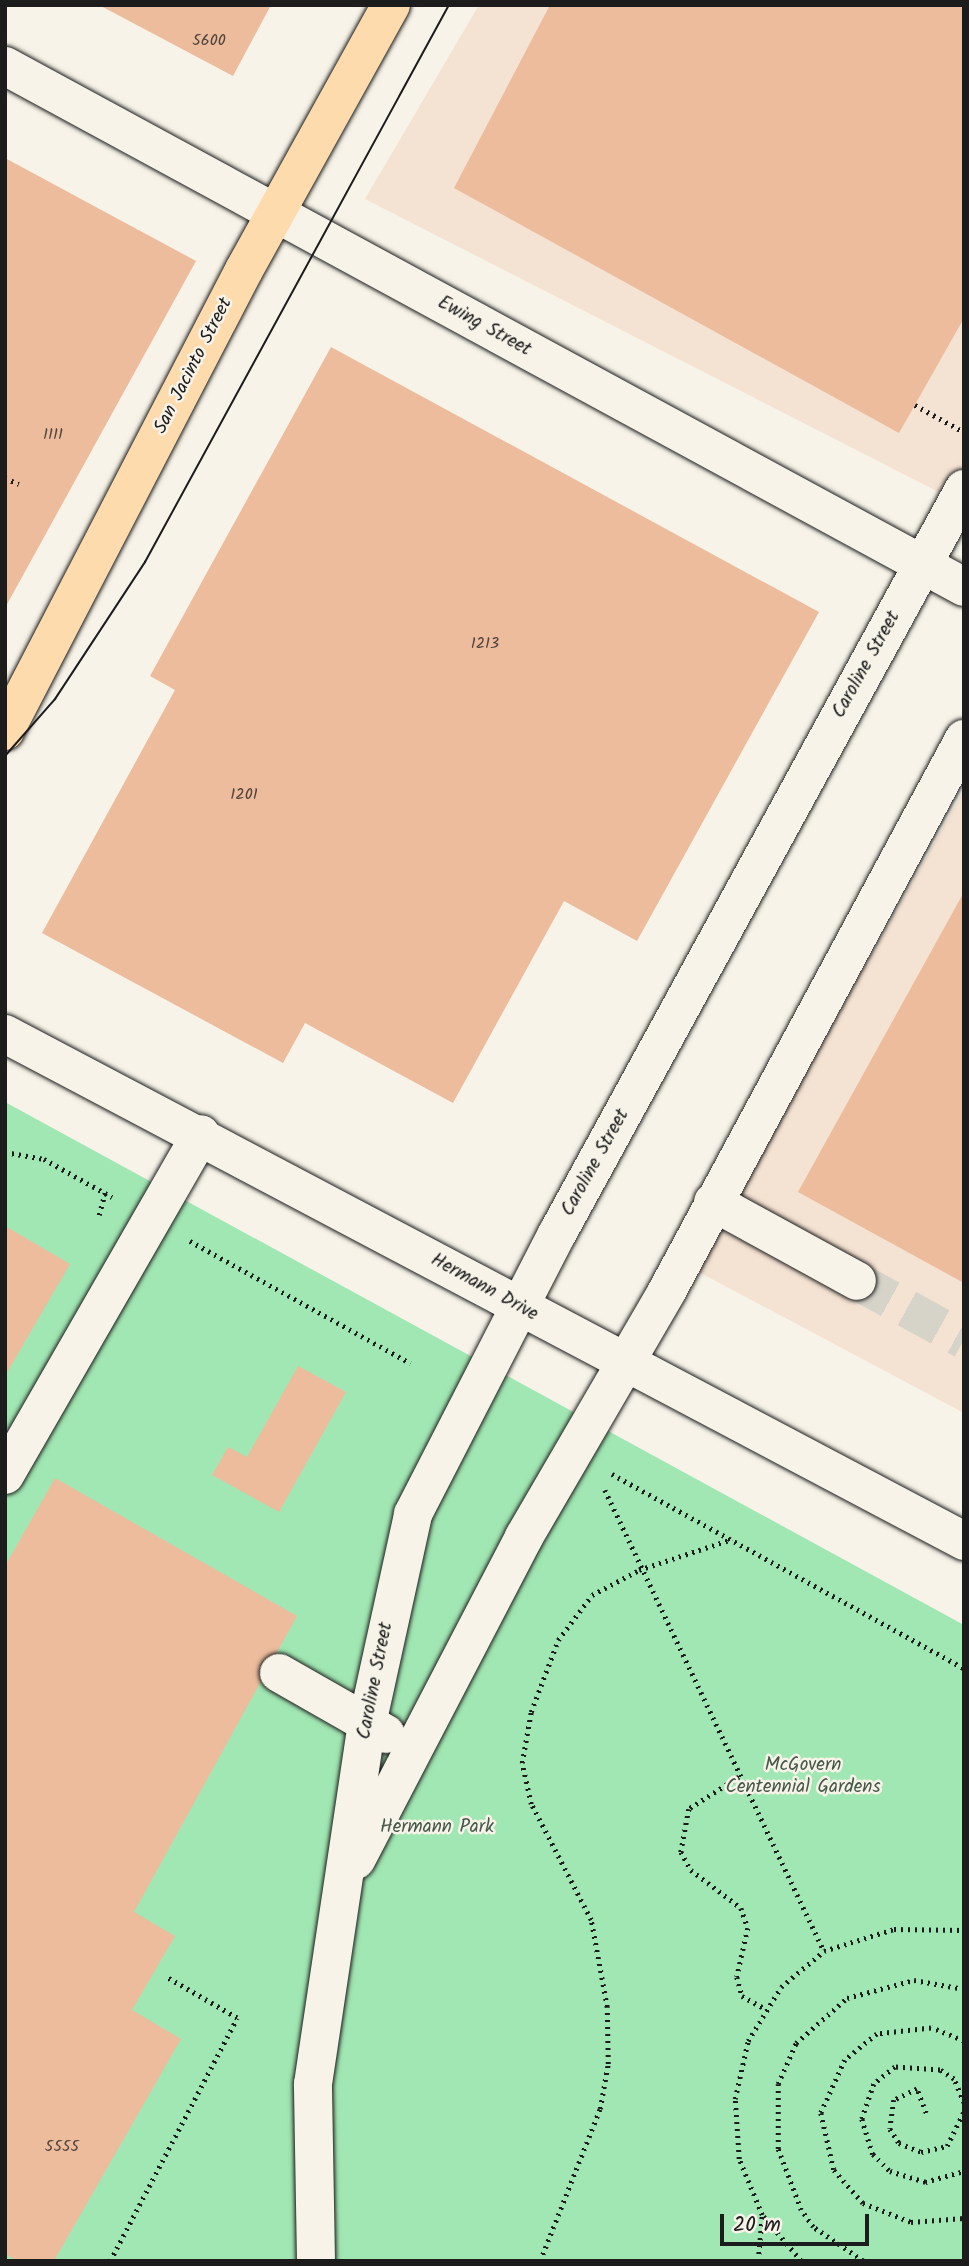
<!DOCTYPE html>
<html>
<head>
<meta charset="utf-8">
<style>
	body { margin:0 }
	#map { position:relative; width:969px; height:2266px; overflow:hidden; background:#f7f3e8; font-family:Kalam,sans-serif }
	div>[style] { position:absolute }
	.built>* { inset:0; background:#f4e2d2 }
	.green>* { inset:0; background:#a1e7b3 }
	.building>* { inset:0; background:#ecbc9d }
	.minor-tunnel>* { height:38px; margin-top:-19px; transform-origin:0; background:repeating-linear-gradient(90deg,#d6d3c9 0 38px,transparent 0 57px) }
	.path>* { height:4.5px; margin-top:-2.25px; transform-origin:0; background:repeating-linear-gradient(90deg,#1c1c1c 0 2px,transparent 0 7px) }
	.roads { filter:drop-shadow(0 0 2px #1c1c1c) drop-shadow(0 0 2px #1c1c1c) }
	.minor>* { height:38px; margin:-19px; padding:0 19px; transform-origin:19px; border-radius:19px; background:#f7f3e8 }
	.major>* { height:38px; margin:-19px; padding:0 19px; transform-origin:19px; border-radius:19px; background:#fedbac }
	.tram>* { height:2px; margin:-1px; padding:0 1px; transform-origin:1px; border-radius:1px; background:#1c1c1c }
	span { translate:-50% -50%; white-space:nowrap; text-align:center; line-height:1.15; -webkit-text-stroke:5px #f7f3e8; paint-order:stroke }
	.number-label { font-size:16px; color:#50443c }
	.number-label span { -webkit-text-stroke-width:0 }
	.street-label { font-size:19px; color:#1c1c1c }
	.park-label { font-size:19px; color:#445949 }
	.frame { position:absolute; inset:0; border:7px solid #1c1c1c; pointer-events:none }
	.scale { position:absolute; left:720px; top:2214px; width:149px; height:32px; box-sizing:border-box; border:4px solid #1c1c1c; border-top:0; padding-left:9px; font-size:21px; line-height:24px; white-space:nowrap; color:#1c1c1c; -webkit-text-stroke:5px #f7f3e8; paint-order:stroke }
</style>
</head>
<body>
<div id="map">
	<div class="built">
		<i style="clip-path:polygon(479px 5px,964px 5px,964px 505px,365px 199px)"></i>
		<i style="clip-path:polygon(964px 790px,964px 1413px,695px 1270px)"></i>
	</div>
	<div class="green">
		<i style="clip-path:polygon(5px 1102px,964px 1625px,964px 2261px,5px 2261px)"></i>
	</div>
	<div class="building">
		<i style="clip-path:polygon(99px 5px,271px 5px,233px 76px)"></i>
		<i style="clip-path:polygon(550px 5px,964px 5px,964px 318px,899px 433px,454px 188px)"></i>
		<i style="clip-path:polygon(5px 158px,196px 261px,5px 608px)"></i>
		<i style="clip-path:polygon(331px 347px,819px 612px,637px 941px,564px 901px,453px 1103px,305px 1023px,283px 1063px,42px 933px,175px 690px,150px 676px)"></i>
		<i style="clip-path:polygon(964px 892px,964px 1283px,798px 1192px)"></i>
		<i style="clip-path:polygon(5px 1226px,70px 1264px,5px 1376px)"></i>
		<i style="clip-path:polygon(298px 1366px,346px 1392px,279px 1512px,212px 1475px,228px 1447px,247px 1457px)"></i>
		<i style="clip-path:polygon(55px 1478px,297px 1616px,134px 1912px,175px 1936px,132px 2010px,181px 2039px,54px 2261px,17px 2261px,5px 2254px,5px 1566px)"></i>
	</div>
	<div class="minor-tunnel">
		<i style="left:857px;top:1281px;width:122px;rotate:28.9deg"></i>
	</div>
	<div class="path">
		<i style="left:915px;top:405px;width:56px;rotate:28.9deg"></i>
		<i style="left:5px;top:478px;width:15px;rotate:23deg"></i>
		<i style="left:5px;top:1152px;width:40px;rotate:10deg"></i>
		<i style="left:44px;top:1159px;width:78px;rotate:29.2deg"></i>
		<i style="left:99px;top:1215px;width:24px;rotate:-75deg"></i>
		<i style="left:190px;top:1241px;width:252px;rotate:29deg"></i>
		<i style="left:612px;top:1474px;width:402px;rotate:28.9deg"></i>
		<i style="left:605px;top:1490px;width:510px;rotate:64.59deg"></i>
		<i style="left:739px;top:1777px;width:59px;rotate:147.4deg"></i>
		<i style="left:689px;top:1809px;width:44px;rotate:100.5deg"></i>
		<i style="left:681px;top:1852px;width:21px;rotate:61deg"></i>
		<i style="left:691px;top:1870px;width:63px;rotate:37.2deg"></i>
		<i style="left:741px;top:1908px;width:21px;rotate:71deg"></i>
		<i style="left:748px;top:1928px;width:50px;rotate:102.7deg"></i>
		<i style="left:737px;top:1977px;width:20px;rotate:75deg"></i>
		<i style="left:742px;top:1996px;width:26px;rotate:29deg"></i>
		<i style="left:964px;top:2041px;width:35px;rotate:-158deg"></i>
		<i style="left:931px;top:2028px;width:54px;rotate:173.7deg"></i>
		<i style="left:877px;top:2034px;width:41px;rotate:140.9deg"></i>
		<i style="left:845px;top:2060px;width:58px;rotate:114.4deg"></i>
		<i style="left:821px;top:2113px;width:58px;rotate:77.2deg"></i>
		<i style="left:834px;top:2170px;width:44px;rotate:48.7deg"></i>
		<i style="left:863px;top:2203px;width:52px;rotate:21.6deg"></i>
		<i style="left:911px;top:2222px;width:53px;rotate:-4.3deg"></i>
		<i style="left:964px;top:2103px;width:26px;rotate:-113deg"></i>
		<i style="left:954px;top:2079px;width:17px;rotate:-147deg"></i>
		<i style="left:940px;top:2070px;width:45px;rotate:-176.2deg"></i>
		<i style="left:895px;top:2067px;width:27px;rotate:141deg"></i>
		<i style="left:874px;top:2084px;width:37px;rotate:109deg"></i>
		<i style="left:862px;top:2119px;width:37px;rotate:73deg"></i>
		<i style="left:873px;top:2154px;width:24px;rotate:45deg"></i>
		<i style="left:890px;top:2171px;width:37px;rotate:17deg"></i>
		<i style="left:925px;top:2182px;width:41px;rotate:-15.8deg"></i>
		<i style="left:926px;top:2113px;width:26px;rotate:-111deg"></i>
		<i style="left:917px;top:2089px;width:25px;rotate:154deg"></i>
		<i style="left:894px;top:2100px;width:29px;rotate:98deg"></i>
		<i style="left:890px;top:2129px;width:17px;rotate:57deg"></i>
		<i style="left:899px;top:2143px;width:24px;rotate:22deg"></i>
		<i style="left:921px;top:2152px;width:27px;rotate:-13deg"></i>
		<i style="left:947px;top:2146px;width:39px;rotate:-64deg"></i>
		<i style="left:110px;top:2261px;width:274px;rotate:-62.4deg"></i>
		<i style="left:237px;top:2018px;width:82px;rotate:-150deg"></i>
		<i style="left:540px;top:2261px;width:163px;rotate:-68.5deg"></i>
		<i style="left:600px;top:2109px;width:46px;rotate:-79.9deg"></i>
		<i style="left:608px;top:2064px;width:57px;rotate:-91deg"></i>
		<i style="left:607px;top:2007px;width:88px;rotate:-100.4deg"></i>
		<i style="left:591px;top:1920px;width:131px;rotate:-117.3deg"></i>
		<i style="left:531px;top:1804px;width:42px;rotate:-102.4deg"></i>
		<i style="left:522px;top:1763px;width:52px;rotate:-80deg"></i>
		<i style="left:531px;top:1712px;width:77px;rotate:-69.4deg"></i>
		<i style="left:558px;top:1640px;width:56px;rotate:-52.9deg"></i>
		<i style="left:592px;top:1595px;width:53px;rotate:-28deg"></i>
		<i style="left:639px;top:1570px;width:98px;rotate:-18.4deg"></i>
		<i style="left:758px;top:2261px;width:46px;rotate:-85deg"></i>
		<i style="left:801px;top:2261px;width:60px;rotate:-130.3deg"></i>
		<i style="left:762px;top:2215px;width:61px;rotate:-112.3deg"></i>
		<i style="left:739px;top:2159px;width:60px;rotate:-93.8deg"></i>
		<i style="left:735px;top:2099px;width:59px;rotate:-77.4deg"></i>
		<i style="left:748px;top:2041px;width:63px;rotate:-58.6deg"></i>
		<i style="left:781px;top:1987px;width:56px;rotate:-39.9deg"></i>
		<i style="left:824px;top:1951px;width:73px;rotate:-17.4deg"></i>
		<i style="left:894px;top:1929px;width:70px;rotate:0.8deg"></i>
		<i style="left:863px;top:2261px;width:60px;rotate:-145.8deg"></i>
		<i style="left:813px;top:2227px;width:21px;rotate:-125deg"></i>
		<i style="left:801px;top:2210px;width:65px;rotate:-110.7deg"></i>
		<i style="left:778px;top:2149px;width:65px;rotate:-90deg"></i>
		<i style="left:778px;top:2084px;width:45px;rotate:-66.3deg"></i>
		<i style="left:796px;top:2043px;width:68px;rotate:-41.4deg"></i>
		<i style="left:847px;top:1998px;width:69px;rotate:-15deg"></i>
		<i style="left:914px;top:1980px;width:51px;rotate:10.2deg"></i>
	</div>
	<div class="roads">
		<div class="minor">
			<i style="left:5px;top:66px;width:1091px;rotate:28.51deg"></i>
			<i style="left:5px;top:1034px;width:1085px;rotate:27.86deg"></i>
			<i style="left:713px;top:1202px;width:164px;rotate:28.7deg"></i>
			<i style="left:5px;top:1475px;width:393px;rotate:-60.1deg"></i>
			<i style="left:279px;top:1673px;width:123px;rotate:29.7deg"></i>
			<i style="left:356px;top:1860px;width:364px;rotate:-62.5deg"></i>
			<i style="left:524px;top:1537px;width:285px;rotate:-59.8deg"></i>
			<i style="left:667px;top:1291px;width:627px;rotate:-61.72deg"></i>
			<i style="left:316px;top:2261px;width:177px;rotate:-91deg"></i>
			<i style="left:313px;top:2084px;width:364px;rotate:-81.5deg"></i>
			<i style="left:367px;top:1724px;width:215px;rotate:-77.6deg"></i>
			<i style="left:413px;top:1514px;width:315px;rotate:-62.8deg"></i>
			<i style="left:557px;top:1234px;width:849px;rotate:-61.35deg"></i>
		</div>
		<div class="major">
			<i style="left:5px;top:731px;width:519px;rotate:-62.6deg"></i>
			<i style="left:244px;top:270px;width:303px;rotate:-61deg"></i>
		</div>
	</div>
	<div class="tram">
		<i style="left:5px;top:756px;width:76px;rotate:-48.7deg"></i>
		<i style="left:55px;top:699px;width:164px;rotate:-56.7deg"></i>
		<i style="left:145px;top:562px;width:635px;rotate:-61.38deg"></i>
	</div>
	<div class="number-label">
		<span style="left:209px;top:41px">5600</span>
		<span style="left:53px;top:435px">1111</span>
		<span style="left:485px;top:644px">1213</span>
		<span style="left:244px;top:795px">1201</span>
		<span style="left:62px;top:2147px">5555</span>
	</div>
	<div class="street-label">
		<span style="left:484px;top:327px;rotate:29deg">Ewing Street</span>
		<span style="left:194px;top:366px;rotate:-63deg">San Jacinto Street</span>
		<span style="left:867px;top:665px;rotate:-61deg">Caroline Street</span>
		<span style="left:596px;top:1163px;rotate:-61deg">Caroline Street</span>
		<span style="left:484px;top:1288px;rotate:29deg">Hermann Drive</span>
		<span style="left:376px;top:1681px;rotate:-79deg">Caroline Street</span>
	</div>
	<div class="park-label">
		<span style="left:803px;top:1777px">McGovern<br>Centennial Gardens</span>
		<span style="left:437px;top:1828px">Hermann Park</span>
	</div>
	<div class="frame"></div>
	<div class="scale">20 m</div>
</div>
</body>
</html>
